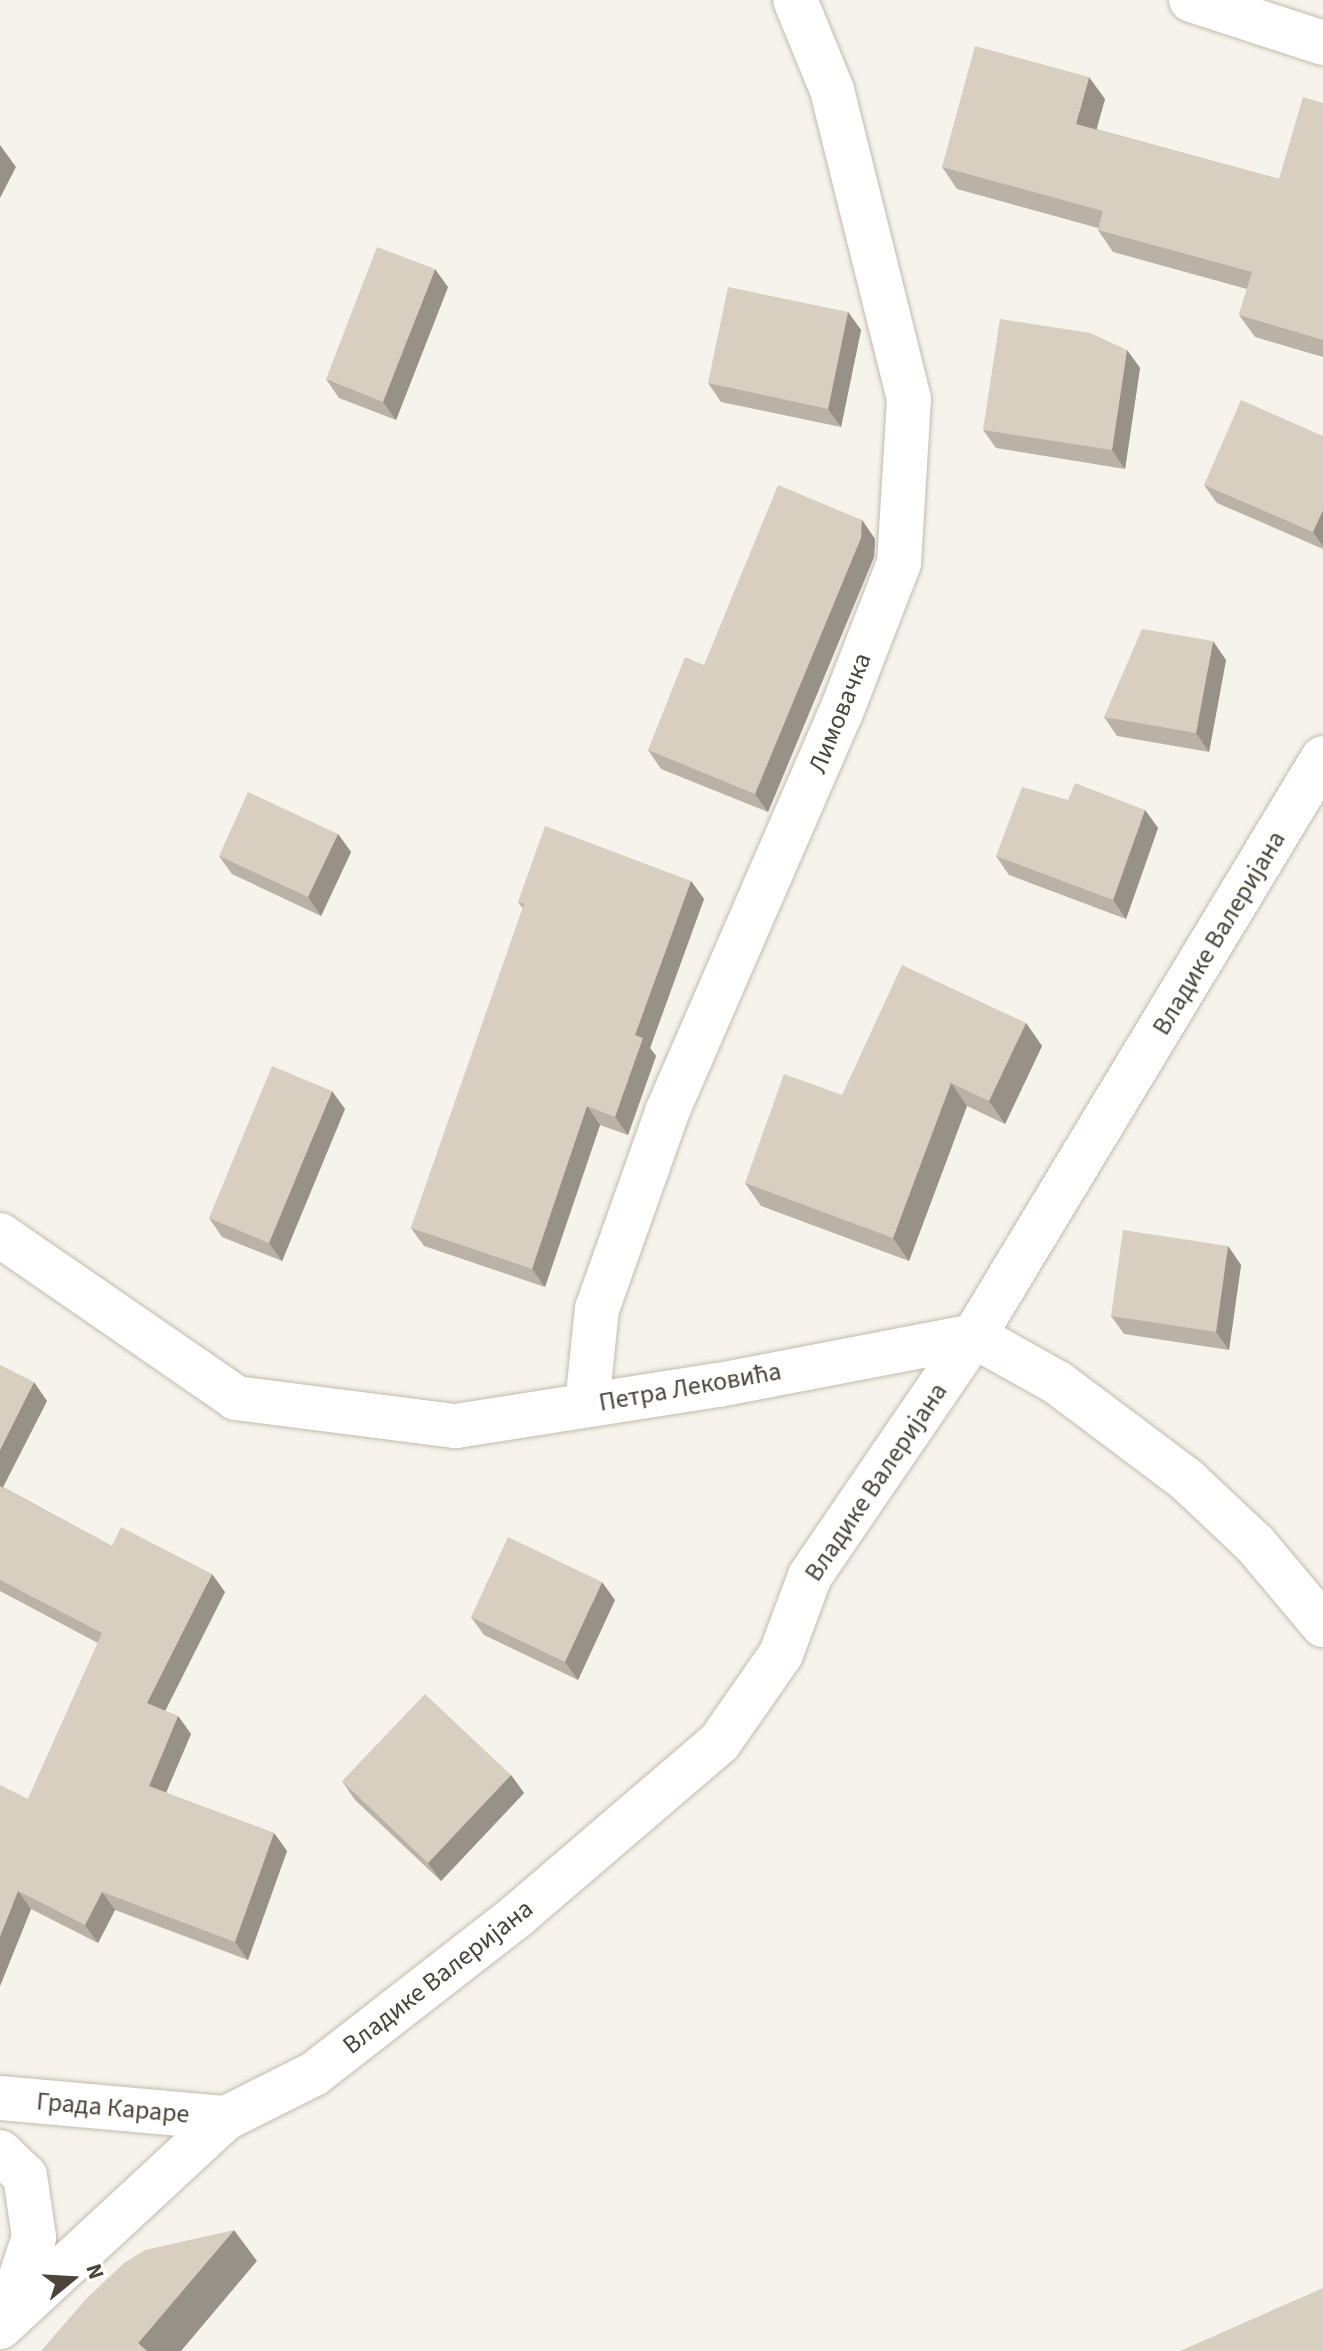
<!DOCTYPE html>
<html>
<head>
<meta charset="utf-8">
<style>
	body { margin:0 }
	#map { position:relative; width:1323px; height:2351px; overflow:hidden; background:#f6f3ec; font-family:"Source Sans 3",sans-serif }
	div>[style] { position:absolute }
	.roads { filter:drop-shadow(0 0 2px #c2bbae) drop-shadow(0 0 2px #c2bbae) }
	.minor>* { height:44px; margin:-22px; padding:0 22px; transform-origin:22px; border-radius:22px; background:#fff }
	.wall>* { inset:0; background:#bab2a6 }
	.shaded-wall>* { inset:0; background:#979187 }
	.building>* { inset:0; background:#d8cfc1 }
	span { translate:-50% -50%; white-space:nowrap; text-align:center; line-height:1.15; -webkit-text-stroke:6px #fff; paint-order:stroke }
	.street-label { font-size:26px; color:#4b4439 }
	.north { position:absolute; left:32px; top:2239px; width:80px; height:80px; -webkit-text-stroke:6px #fff; paint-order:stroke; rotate:72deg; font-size:22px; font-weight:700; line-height:32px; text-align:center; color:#4b4439 }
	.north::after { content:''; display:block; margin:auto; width:28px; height:36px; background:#4b4439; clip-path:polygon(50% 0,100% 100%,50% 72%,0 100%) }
</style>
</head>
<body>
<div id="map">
	<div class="roads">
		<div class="minor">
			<i style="left:1191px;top:0;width:139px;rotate:18deg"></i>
			<i style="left:0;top:1235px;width:287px;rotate:34.6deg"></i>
			<i style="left:236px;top:1398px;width:222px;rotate:7.3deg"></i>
			<i style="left:456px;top:1426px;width:266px;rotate:-8.9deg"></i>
			<i style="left:719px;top:1385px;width:260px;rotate:-10.9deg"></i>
			<i style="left:974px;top:1336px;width:96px;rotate:29.2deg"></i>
			<i style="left:1058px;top:1383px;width:161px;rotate:36.9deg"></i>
			<i style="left:1187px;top:1480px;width:93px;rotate:43.3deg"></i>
			<i style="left:1255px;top:1544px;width:106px;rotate:50deg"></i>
			<i style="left:587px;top:1405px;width:97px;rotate:-84.1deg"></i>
			<i style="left:597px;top:1309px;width:209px;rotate:-70.4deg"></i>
			<i style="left:667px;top:1112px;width:433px;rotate:-66.5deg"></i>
			<i style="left:840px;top:715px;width:163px;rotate:-68.8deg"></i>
			<i style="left:899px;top:563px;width:164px;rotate:-86.5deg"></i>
			<i style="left:909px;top:399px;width:318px;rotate:-104deg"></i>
			<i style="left:832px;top:90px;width:97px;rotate:-112.3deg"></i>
			<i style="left:0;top:2098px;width:227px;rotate:5.1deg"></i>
			<i style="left:0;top:2152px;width:35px;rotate:44deg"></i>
			<i style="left:25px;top:2176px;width:62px;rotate:81.6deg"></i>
			<i style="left:34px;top:2237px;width:85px;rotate:108.4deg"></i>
			<i style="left:0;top:2327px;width:308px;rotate:-42.8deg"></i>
			<i style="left:226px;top:2118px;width:98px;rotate:-26.6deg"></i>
			<i style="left:314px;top:2074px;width:259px;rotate:-37.9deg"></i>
			<i style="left:518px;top:1915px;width:265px;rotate:-40.6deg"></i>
			<i style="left:719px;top:1743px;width:108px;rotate:-55.1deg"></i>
			<i style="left:781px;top:1654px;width:83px;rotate:-69.6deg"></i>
			<i style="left:810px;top:1576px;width:291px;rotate:-55.7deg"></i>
			<i style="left:974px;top:1336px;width:675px;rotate:-58.88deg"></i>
		</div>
	</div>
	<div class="wall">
		<i style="clip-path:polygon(1105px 99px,1096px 129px,1279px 179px,1323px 103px,1323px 357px,1255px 337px,1239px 315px,1247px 289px,1113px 252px,1098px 230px,1098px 228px,957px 189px,942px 167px)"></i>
		<i style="clip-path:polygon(448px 287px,396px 420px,339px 398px,326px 379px)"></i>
		<i style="clip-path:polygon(848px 312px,861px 330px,841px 427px,721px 402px,708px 383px)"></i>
		<i style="clip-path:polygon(1127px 350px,1140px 368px,1125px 469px,996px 448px,983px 430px)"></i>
		<i style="clip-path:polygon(1323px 436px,1323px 549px,1217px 503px,1204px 485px)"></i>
		<i style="clip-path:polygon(862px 520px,875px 539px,874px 557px,768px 812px,661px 769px,648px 750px,704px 665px)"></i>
		<i style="clip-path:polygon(1226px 660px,1209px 752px,1117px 736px,1104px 717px)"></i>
		<i style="clip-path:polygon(1145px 810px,1158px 828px,1126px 919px,1009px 875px,996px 856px)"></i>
		<i style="clip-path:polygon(338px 834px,351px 852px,321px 916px,232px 874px,219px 856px)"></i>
		<i style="clip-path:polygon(691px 881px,704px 899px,650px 1048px,656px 1056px,628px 1135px,600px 1125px,545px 1287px,424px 1246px,411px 1228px,523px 908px,518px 902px)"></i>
		<i style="clip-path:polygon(1026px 1023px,1042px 1046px,1005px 1124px,967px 1106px,909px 1261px,761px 1206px,745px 1183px,842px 1095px)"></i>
		<i style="clip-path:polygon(345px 1109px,282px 1261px,222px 1237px,209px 1218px)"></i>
		<i style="clip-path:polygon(1228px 1246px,1241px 1265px,1229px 1350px,1124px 1334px,1111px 1316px)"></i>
		<i style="clip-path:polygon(0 1365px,47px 1401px,3px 1487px,112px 1546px,225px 1592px,165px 1711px,178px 1716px,191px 1734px,166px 1793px,274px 1833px,287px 1851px,248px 1960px,115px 1910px,98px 1943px,31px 1909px,0 1986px,28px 1799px,98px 1643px,0 1591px)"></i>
		<i style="clip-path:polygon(615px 1600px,578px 1680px,484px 1635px,471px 1617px)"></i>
		<i style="clip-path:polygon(511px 1775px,524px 1793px,441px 1881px,355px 1800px,342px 1781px)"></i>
	</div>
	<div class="shaded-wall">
		<i style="clip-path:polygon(1089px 77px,1105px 99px,1092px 146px,1076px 124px)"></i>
		<i style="clip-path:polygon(0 145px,16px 167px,0 198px)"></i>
		<i style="clip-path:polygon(435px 269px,448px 287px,396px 420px,383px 402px)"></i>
		<i style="clip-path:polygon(848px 312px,861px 330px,841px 427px,828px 409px)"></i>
		<i style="clip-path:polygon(1127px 350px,1140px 368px,1125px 469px,1112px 450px)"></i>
		<i style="clip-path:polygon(1323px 510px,1323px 546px,1313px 532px)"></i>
		<i style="clip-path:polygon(862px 520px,875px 539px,874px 557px,768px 812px,755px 794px)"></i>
		<i style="clip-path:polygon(1213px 641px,1226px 660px,1209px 752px,1196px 733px)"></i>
		<i style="clip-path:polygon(1145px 810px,1158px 828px,1126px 919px,1113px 900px)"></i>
		<i style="clip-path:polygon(338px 834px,351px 852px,321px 916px,308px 897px)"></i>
		<i style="clip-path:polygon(691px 881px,704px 899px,650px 1048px,656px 1056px,628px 1135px,615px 1117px,635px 1035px)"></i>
		<i style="clip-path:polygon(1026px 1023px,1042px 1046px,1005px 1124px,989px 1101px)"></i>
		<i style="clip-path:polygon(951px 1083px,967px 1106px,909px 1261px,893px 1238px)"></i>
		<i style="clip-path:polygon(332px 1091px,345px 1109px,282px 1261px,269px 1243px)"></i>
		<i style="clip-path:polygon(587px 1106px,600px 1125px,545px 1287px,532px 1269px)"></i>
		<i style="clip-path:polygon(1228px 1246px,1241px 1265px,1229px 1350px,1216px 1332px)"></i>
		<i style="clip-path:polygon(34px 1382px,47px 1401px,0 1493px,0 1450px)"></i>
		<i style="clip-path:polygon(212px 1574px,225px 1592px,160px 1721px,147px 1703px)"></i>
		<i style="clip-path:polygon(602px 1582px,615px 1600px,578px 1680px,565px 1662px)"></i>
		<i style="clip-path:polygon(178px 1716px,191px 1734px,161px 1804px,149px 1786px)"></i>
		<i style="clip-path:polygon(511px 1775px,524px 1793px,441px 1881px,428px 1863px)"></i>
		<i style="clip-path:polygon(274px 1833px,287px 1851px,248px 1960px,235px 1942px)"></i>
		<i style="clip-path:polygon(18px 1891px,31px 1909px,0 1986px,0 1936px)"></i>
		<i style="clip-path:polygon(102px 1892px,115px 1910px,98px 1943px,85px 1925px)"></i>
		<i style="clip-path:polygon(234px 2230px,257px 2261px,181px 2351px,143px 2351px,138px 2343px)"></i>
	</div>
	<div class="building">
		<i style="clip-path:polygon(975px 46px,1089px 77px,1076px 124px,1279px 179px,1303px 97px,1323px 103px,1323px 340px,1239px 315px,1252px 272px,1098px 230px,1103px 211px,942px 167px)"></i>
		<i style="clip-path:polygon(377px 247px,435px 269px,383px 402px,326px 379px)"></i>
		<i style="clip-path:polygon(728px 287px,848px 312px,828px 409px,708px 383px)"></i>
		<i style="clip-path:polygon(1000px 319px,1090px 333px,1127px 350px,1112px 450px,983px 430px)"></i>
		<i style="clip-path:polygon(1241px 400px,1323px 436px,1323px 510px,1313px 532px,1204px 485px)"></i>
		<i style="clip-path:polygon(778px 485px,862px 520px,861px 538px,755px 794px,648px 750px,685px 657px,704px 665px)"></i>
		<i style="clip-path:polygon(1142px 629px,1213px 641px,1196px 733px,1104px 717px)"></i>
		<i style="clip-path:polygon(1075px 783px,1145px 810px,1113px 900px,996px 856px,1022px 787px,1068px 800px)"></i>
		<i style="clip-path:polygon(248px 792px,338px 834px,308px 897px,219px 856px)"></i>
		<i style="clip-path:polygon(545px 826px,691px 881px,635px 1035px,643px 1038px,615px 1117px,587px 1106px,532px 1269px,411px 1228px,524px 904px,518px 902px)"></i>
		<i style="clip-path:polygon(902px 965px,1026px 1023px,989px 1101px,951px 1083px,893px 1238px,745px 1183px,784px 1074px,842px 1095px)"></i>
		<i style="clip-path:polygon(272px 1066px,332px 1091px,269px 1243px,209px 1218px)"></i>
		<i style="clip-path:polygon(1123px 1230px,1228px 1246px,1216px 1332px,1111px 1316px)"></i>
		<i style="clip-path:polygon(0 1365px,34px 1382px,0 1450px)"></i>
		<i style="clip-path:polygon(0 1486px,112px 1546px,121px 1527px,212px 1574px,147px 1703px,178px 1716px,149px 1786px,274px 1833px,235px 1942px,102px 1892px,85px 1925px,18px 1891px,0 1936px,0 1785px,28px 1799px,102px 1633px,0 1580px)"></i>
		<i style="clip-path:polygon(508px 1537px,602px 1582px,565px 1662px,471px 1617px)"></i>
		<i style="clip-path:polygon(425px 1694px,511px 1775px,428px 1863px,342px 1781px)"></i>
		<i style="clip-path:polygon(234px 2230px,138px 2343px,147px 2351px,41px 2351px,86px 2299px,124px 2263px,145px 2250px)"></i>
		<i style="clip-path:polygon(1323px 2288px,1323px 2351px,1180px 2351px)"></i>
	</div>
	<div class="street-label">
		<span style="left:840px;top:713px;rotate:-68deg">Лимовачка</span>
		<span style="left:1219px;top:933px;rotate:-59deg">Владике Валеријана</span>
		<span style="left:690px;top:1387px;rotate:-10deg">Петра Лековића</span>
		<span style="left:876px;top:1482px;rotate:-56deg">Владике Валеријана</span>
		<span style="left:438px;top:1977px;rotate:-38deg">Владике Валеријана</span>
		<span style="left:113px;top:2108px;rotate:5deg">Града Караре</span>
	</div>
	<div class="north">N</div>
</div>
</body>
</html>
